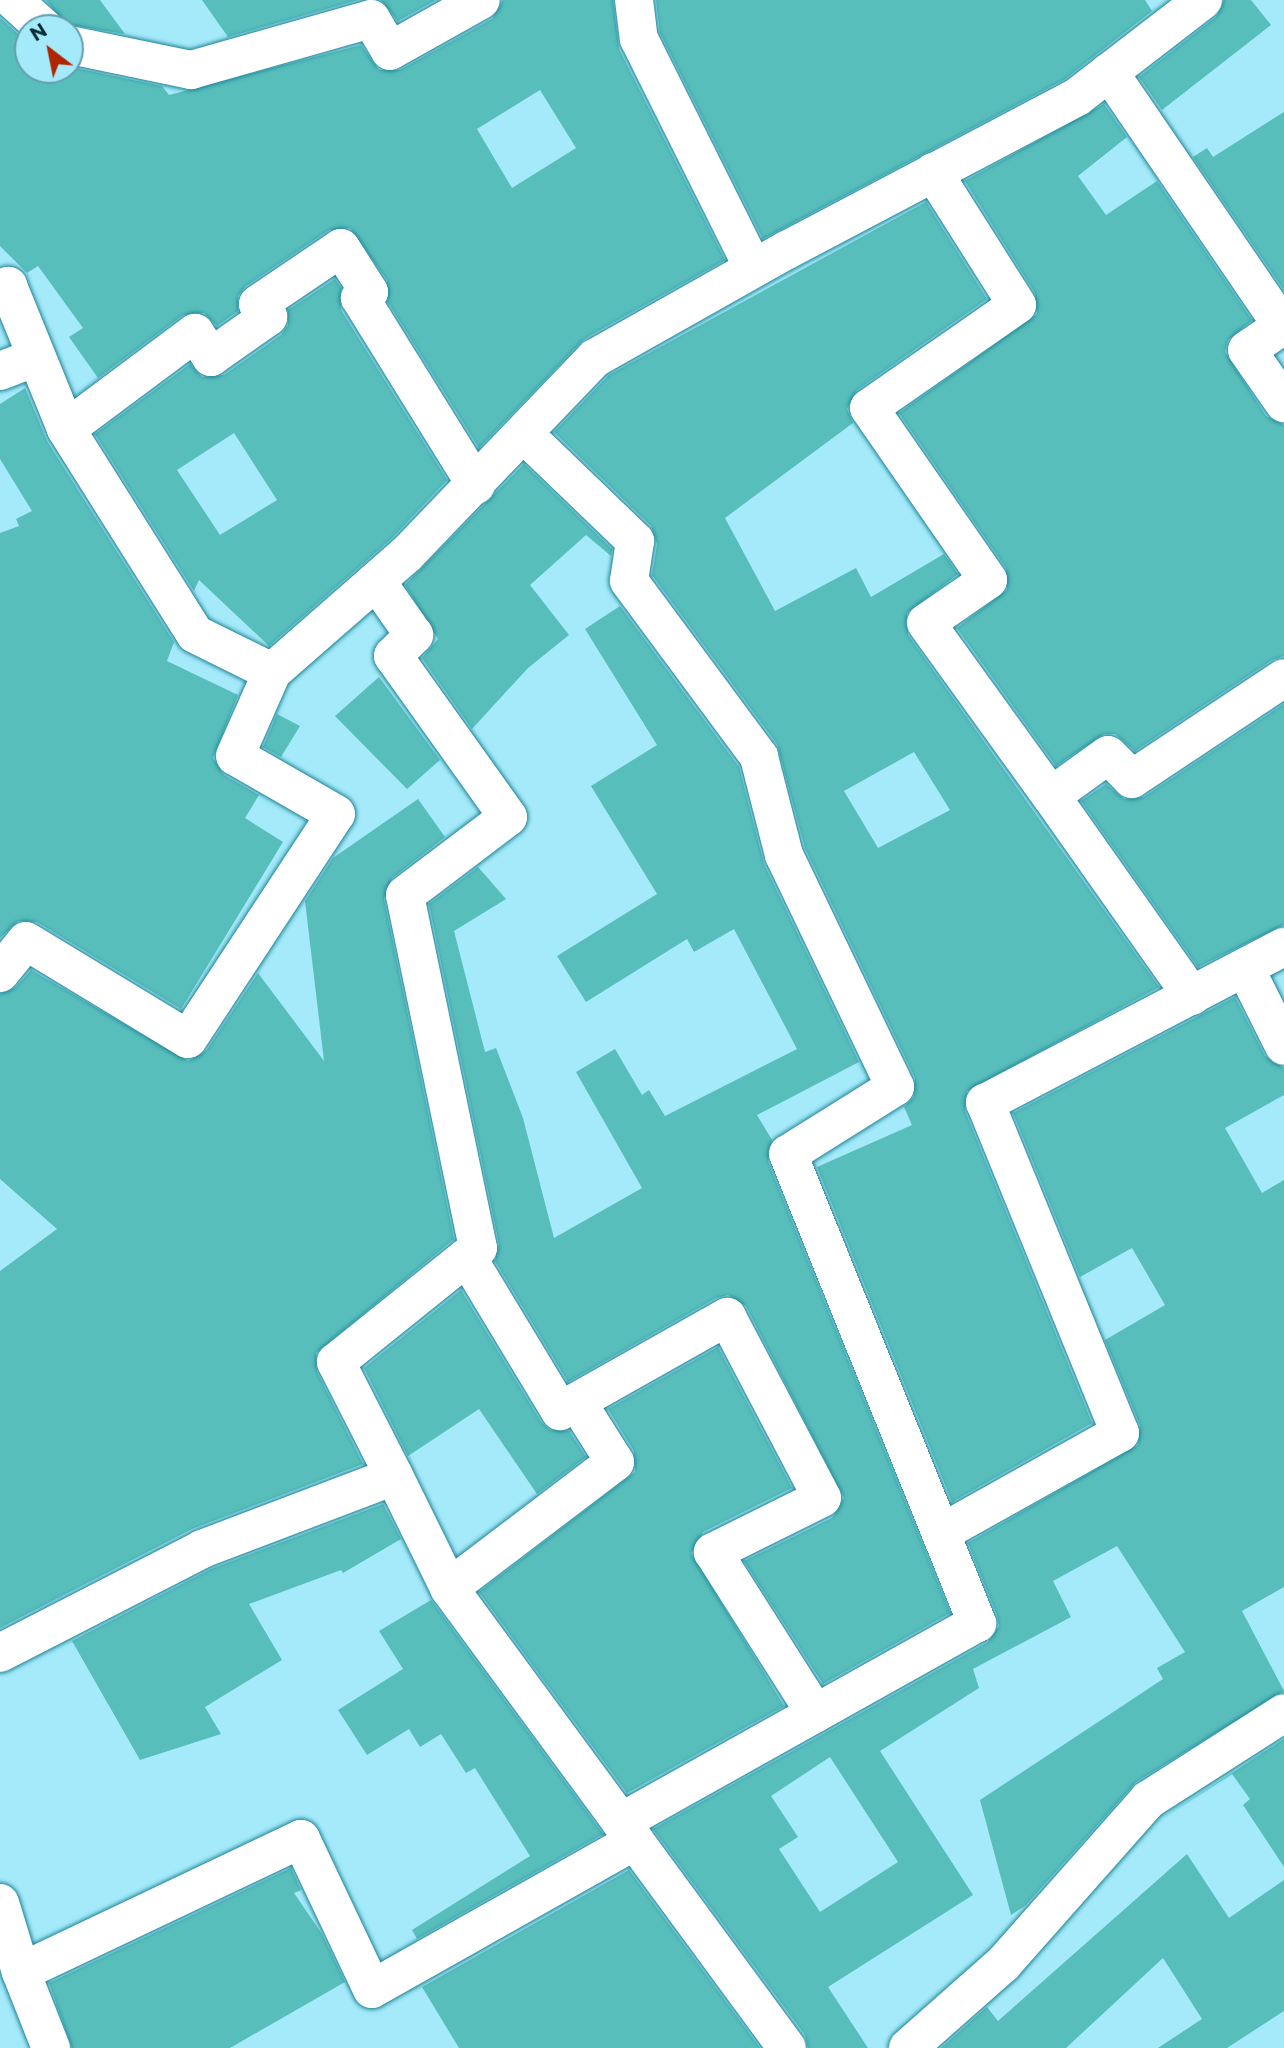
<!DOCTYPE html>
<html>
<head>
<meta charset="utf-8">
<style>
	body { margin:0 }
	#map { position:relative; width:1284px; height:2048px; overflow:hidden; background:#a4eafa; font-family:Montserrat,sans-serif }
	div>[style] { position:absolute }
	.building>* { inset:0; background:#58bebb }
	.roads { filter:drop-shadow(0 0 2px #1d8395) drop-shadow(0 0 2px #1d8395) }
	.minor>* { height:38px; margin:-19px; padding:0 19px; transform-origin:19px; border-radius:19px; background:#fff }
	span { translate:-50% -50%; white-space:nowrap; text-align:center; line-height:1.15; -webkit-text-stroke:5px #a4eafa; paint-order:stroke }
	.north { position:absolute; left:14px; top:14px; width:70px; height:70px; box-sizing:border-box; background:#a4eafa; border:2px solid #649fac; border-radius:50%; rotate:328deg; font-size:19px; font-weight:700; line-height:28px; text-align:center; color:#042e36 }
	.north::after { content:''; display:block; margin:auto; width:24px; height:32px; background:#b02400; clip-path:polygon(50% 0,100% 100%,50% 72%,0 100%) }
</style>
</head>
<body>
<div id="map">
	<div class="building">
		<i style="clip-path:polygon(46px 0,100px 0,125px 34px,65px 24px)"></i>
		<i style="clip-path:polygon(202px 0,358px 0,228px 37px)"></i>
		<i style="clip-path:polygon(381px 0,436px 0,398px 21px)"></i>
		<i style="clip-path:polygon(evenodd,503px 0,613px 0,619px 49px,725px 260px,584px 339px,479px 448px,388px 302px,387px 280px,350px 228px,329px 230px,246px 286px,238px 296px,238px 311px,217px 326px,204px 313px,183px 315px,98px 378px,69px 337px,83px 328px,38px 266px,27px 273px,0 246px,0 18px,28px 43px,28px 70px,70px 67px,162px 86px,169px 95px,361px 45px,379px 70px,400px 70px,492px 19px,503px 0,540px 90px,576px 148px,512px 188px,477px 129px,540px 90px)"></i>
		<i style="clip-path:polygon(656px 0,1145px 0,1152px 11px,1065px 79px,763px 239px,660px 33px)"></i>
		<i style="clip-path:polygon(1224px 0,1251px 0,1271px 25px,1162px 110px,1139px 77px,1216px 17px)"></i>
		<i style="clip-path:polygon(1104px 104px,1127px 137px,1078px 176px,1106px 215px,1157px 181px,1252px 320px,1228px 340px,1225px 352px,1266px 416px,1284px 425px,1284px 656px,1272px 660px,1135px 751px,1115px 734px,1104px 734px,1056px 766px,957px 628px,1007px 590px,1006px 568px,899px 413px,1037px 314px,1035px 293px,965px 181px)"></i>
		<i style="clip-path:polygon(1284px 112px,1284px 290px,1193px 157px,1207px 148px,1213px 157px)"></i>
		<i style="clip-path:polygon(evenodd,926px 202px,987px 299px,857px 390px,847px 409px,853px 423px,725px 518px,775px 611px,856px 568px,871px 597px,944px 554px,958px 574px,907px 613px,908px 635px,1159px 987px,967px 1091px,965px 1111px,1092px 1423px,952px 1502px,817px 1167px,912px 1125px,904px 1107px,914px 1097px,915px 1078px,805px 848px,777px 744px,652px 575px,657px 544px,651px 526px,554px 432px,609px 375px,926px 202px,914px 752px,950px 810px,878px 848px,844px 791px,914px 752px)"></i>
		<i style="clip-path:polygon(evenodd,335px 279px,341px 288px,341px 310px,447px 480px,392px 538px,269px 646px,199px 580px,194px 591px,95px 434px,190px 364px,202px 377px,224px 375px,281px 335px,288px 325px,288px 310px,335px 279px,234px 433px,277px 500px,220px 535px,177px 470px,234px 433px)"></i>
		<i style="clip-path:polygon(25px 388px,47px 441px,174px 642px,167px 661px,238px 695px,213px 758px,224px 775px,259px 795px,245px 818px,283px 842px,181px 1009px,37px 922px,18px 921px,0 938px,0 533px,19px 526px,16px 519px,32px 511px,0 459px,0 404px)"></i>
		<i style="clip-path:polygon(524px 464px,612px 549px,611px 556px,586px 535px,530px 585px,569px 635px,528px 668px,472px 729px,422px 658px,438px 639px,405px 585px)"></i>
		<i style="clip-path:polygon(620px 606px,739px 767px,764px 864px,859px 1062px,757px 1115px,772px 1140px,768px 1162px,950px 1613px,823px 1684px,744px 1561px,832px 1518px,844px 1498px,746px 1306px,728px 1295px,716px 1298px,568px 1382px,495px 1261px,499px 1244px,429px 904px,478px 867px,506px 899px,454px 931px,485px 1052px,496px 1048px,523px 1118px,554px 1238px,642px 1188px,576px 1072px,615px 1049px,642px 1095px,649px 1090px,665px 1116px,797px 1049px,734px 929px,694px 952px,687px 939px,586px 1002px,557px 956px,657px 894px,591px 786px,657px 745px,585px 629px)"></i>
		<i style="clip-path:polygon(379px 677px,440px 760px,407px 789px,335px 716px)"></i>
		<i style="clip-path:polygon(1284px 704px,1284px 925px,1198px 967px,1081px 801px,1106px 784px,1124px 799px,1144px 797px)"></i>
		<i style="clip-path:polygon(277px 714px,300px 726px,281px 757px,263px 747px)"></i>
		<i style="clip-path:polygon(418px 799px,445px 837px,392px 878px,384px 899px,454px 1239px,316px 1353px,317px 1372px,363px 1464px,192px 1529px,0 1628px,0 1271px,57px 1229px,0 1179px,0 994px,16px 987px,31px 970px,188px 1061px,206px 1051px,258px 973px,324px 1061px,305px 901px,333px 858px)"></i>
		<i style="clip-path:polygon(evenodd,1235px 997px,1265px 1056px,1284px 1068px,1284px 1095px,1225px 1128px,1262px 1193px,1284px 1180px,1284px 1587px,1242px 1611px,1284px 1691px,1136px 1782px,1025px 1906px,1011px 1915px,980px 1800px,1163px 1679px,1157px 1668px,1185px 1652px,1117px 1546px,1053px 1581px,1071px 1617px,973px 1669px,979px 1688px,880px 1751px,973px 1895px,828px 1987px,868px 2048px,808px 2048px,805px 2035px,653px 1829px,988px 1642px,999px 1626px,997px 1615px,968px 1543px,1138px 1445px,1140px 1425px,1105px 1340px,1165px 1305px,1132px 1248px,1080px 1277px,1013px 1113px,1235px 997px,830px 1757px,898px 1862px,820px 1912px,779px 1849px,798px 1837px,771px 1796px,830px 1757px)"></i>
		<i style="clip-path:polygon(461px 1290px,541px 1422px,550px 1430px,569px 1431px,586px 1457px,537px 1494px,479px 1409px,408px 1456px,364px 1368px)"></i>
		<i style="clip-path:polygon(718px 1347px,792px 1488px,703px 1532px,691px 1553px,784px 1706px,627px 1793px,479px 1592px,635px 1472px,634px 1451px,608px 1409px)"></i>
		<i style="clip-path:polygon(383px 1504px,401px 1539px,343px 1573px,341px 1570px,249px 1604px,282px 1660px,205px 1707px,221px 1734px,140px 1760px,72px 1641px,211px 1569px)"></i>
		<i style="clip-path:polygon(431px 1600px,603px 1834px,417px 1939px,412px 1930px,530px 1856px,475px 1768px,466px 1773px,441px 1734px,420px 1747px,409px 1729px,367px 1755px,338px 1710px,403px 1669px,379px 1631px)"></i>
		<i style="clip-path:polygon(1284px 1739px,1284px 1867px,1243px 1805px,1250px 1799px,1232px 1774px,1160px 1820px)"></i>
		<i style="clip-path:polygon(1187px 1854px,1229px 1918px,1284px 1880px,1284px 2011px,1227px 2048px,1158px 2048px,1202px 2019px,1163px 1958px,1066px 2048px,941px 2048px,987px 2007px,998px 2021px)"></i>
		<i style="clip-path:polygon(291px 1868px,301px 1890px,294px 1893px,322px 1934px,345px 1982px,230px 2048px,72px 2048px,49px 1983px)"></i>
		<i style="clip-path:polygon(629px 1870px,760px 2048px,459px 2048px,422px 1987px)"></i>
	</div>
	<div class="roads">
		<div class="minor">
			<i style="left:13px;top:0;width:42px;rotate:42.1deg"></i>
			<i style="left:634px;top:0;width:39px;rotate:83deg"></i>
			<i style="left:639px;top:39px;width:256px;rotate:63.5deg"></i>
			<i style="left:70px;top:45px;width:124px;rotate:11.7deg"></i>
			<i style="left:191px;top:70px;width:187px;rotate:-15.8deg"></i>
			<i style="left:371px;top:19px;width:37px;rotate:59deg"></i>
			<i style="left:390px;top:51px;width:104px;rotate:-29.3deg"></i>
			<i style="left:1109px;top:72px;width:307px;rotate:55.7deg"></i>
			<i style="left:1282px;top:326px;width:42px;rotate:145.6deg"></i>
			<i style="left:1247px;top:350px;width:65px;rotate:55.1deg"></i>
			<i style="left:933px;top:172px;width:157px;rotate:57.7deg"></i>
			<i style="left:1017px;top:305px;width:180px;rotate:145.2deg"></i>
			<i style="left:869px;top:408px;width:209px;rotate:55.3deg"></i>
			<i style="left:988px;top:580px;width:75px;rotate:145.3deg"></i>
			<i style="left:926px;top:623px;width:213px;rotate:54.2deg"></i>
			<i style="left:0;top:289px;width:9px;rotate:-21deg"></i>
			<i style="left:8px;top:286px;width:154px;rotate:67.9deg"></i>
			<i style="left:66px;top:429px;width:242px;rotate:57.8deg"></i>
			<i style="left:195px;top:634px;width:86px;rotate:26.3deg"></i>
			<i style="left:272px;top:672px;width:179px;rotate:-41.2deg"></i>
			<i style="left:407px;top:554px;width:272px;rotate:-46.2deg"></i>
			<i style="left:595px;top:358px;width:220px;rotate:-29.4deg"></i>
			<i style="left:787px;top:250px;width:328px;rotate:-27.8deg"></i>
			<i style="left:1077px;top:97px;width:159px;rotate:-37.6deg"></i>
			<i style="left:0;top:371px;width:39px;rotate:-21deg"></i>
			<i style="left:66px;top:429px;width:161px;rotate:-36.7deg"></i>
			<i style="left:195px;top:333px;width:29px;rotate:56deg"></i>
			<i style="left:211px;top:357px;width:70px;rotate:-35.1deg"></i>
			<i style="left:268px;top:317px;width:16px;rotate:-128deg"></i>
			<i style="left:258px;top:304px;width:100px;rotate:-34deg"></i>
			<i style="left:341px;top:248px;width:52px;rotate:57.5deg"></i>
			<i style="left:369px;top:292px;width:11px;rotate:146deg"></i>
			<i style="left:360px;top:298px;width:220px;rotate:58.2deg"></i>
			<i style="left:525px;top:435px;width:153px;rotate:43.9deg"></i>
			<i style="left:635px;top:541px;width:40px;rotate:98.5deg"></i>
			<i style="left:629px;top:581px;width:219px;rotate:53.5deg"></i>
			<i style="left:759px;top:757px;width:101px;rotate:75.7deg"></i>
			<i style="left:784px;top:855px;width:257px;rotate:64.4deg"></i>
			<i style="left:895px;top:1087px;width:126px;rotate:147.9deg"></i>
			<i style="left:788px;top:1154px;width:506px;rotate:68.05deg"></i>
			<i style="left:977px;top:1623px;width:408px;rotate:150.8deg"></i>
			<i style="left:621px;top:1822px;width:280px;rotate:53.7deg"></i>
			<i style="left:1245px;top:968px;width:87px;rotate:63.4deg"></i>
			<i style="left:0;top:973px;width:41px;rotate:-50.9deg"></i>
			<i style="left:26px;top:941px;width:189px;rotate:31.2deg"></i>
			<i style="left:188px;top:1039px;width:269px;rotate:-56.7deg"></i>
			<i style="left:336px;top:814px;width:116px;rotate:-150.1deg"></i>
			<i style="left:235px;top:756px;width:92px;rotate:-66.2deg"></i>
			<i style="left:1192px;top:996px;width:245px;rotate:-125.2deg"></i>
			<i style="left:1051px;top:796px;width:70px;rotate:-35.7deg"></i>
			<i style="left:1108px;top:755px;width:34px;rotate:45deg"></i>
			<i style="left:1132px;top:779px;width:182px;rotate:-33.6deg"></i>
			<i style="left:467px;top:1257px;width:180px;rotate:58.9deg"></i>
			<i style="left:560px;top:1411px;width:192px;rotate:-29.4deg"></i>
			<i style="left:727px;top:1317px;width:204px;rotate:62.3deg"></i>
			<i style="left:822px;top:1498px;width:122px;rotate:153.6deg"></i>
			<i style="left:713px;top:1552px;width:191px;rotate:57.6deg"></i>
			<i style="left:577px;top:1402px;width:71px;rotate:57.7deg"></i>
			<i style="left:615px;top:1462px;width:208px;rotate:142.8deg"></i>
			<i style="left:449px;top:1588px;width:290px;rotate:53.7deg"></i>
			<i style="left:394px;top:1476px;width:125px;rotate:63.8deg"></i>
			<i style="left:941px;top:1533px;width:205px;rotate:-29.2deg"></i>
			<i style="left:1120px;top:1433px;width:357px;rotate:-112.2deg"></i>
			<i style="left:985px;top:1103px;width:337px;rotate:-27.6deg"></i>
			<i style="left:0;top:1653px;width:227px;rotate:-27.2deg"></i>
			<i style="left:202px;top:1549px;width:205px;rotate:-20.8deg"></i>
			<i style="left:394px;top:1476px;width:128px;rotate:-117deg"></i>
			<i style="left:336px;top:1362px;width:182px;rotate:-38.8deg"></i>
			<i style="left:478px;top:1248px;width:360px;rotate:-101.7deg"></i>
			<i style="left:405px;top:895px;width:129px;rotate:-37.1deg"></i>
			<i style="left:508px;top:817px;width:198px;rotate:-125.5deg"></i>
			<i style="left:393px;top:656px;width:30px;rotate:-45deg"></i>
			<i style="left:414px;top:635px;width:66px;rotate:-125.1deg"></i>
			<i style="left:0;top:1903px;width:72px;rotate:73.1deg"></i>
			<i style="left:21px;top:1972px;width:310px;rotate:-25.4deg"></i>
			<i style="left:301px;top:1839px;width:166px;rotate:64.7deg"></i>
			<i style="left:372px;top:1989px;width:302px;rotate:-29.4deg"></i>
			<i style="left:21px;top:1972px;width:82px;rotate:68.5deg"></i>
			<i style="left:908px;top:2048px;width:127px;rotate:-41.5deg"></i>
			<i style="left:1003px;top:1964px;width:219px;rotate:-48.5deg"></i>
			<i style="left:1148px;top:1800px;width:161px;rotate:-32.6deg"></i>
		</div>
	</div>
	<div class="north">N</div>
</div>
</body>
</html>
